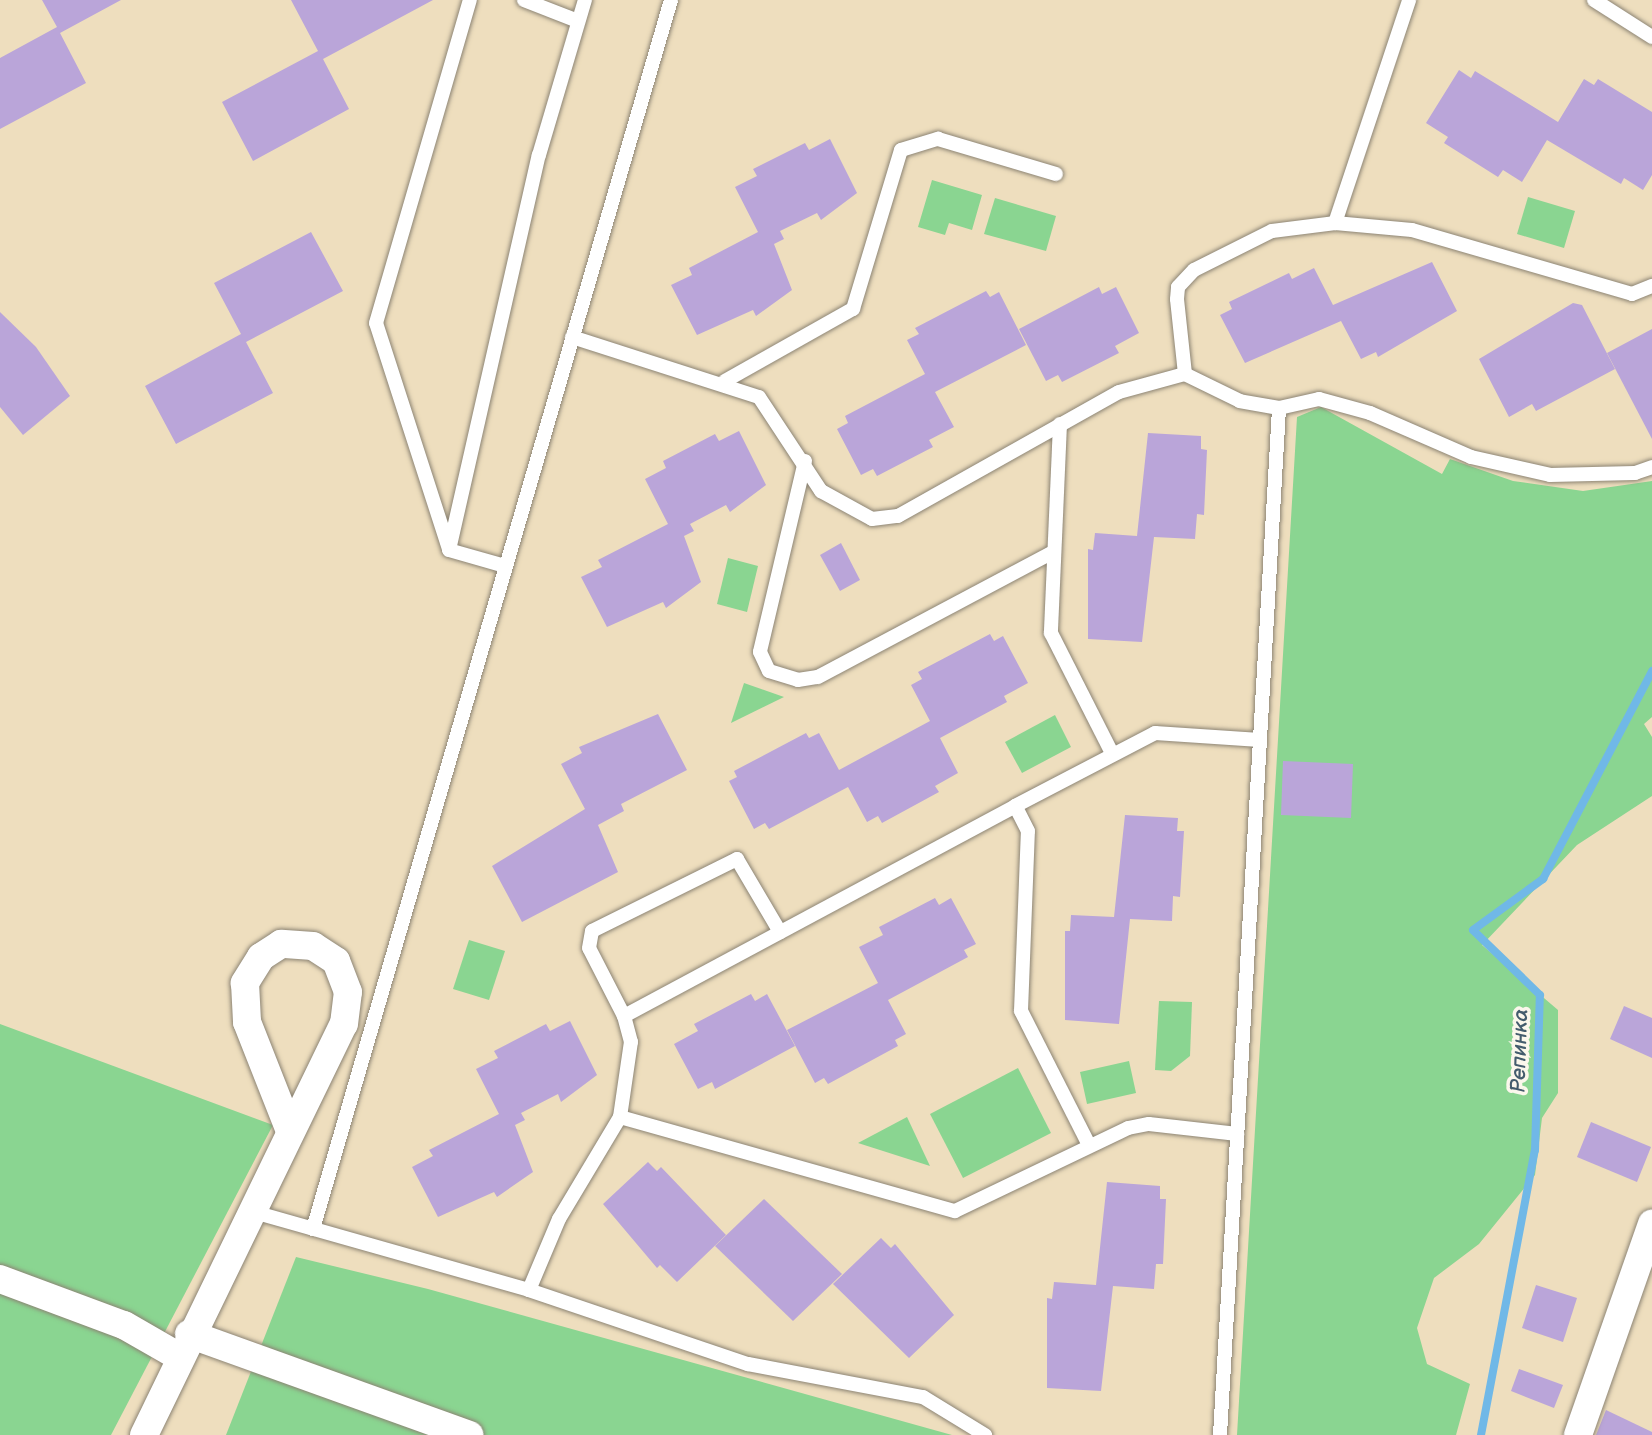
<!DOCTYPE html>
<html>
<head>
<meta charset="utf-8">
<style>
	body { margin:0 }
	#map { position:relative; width:1652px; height:1435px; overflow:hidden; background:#eedebe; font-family:"Balsamiq Sans",sans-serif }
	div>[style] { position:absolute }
	.green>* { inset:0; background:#8ad591 }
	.stream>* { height:8px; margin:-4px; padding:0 4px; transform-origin:4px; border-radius:4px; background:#70b8e7 }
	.building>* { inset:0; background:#baa5d9 }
	.roads { filter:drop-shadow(0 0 2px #8c8474) drop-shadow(0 0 2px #8c8474) }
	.lane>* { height:14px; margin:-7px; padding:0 7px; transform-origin:7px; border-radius:7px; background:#fff }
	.street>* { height:28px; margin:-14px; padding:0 14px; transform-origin:14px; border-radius:14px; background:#fff }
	span { translate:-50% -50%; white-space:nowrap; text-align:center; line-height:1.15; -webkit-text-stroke:7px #fbf7ec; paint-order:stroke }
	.water-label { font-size:21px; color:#435c6d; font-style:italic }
</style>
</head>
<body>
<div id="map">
	<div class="green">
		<i style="clip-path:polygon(932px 180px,982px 195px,972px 230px,949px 223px,945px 235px,918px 227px)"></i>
		<i style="clip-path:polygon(1528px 197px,1575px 211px,1564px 248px,1517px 234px)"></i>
		<i style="clip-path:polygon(995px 198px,1056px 216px,1046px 251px,984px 234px)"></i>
		<i style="clip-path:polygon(1321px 407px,1442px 474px,1450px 459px,1513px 481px,1583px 491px,1652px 481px,1652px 717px,1644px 724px,1652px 737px,1652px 796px,1577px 845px,1482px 945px,1558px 1010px,1558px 1093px,1542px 1118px,1535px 1175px,1479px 1244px,1434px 1278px,1417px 1328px,1427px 1364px,1470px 1384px,1456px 1435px,1237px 1435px,1297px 417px)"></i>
		<i style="clip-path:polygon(728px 558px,758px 566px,747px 612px,717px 604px)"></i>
		<i style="clip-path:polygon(744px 683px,784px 697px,731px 723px)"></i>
		<i style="clip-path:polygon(1055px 715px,1071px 747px,1022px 773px,1005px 742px)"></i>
		<i style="clip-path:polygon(469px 940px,505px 951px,489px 1000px,453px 989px)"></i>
		<i style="clip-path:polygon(1159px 1001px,1192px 1002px,1190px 1056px,1171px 1071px,1155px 1070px)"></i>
		<i style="clip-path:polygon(0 1024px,273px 1125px,111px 1435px,0 1435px)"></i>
		<i style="clip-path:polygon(1129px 1061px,1136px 1093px,1087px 1104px,1080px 1072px)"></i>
		<i style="clip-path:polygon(1018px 1068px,1051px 1133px,963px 1178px,930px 1114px)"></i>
		<i style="clip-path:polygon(907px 1117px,930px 1166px,858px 1143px)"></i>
		<i style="clip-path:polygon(296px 1257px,428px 1289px,952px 1435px,226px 1435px)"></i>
	</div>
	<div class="stream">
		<i style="left:1481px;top:1435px;width:290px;rotate:-79.3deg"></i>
		<i style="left:1535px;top:1150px;width:155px;rotate:-88.2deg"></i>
		<i style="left:1540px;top:995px;width:93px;rotate:-135.9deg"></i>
		<i style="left:1473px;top:930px;width:87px;rotate:-36.1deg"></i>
		<i style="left:1543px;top:879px;width:235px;rotate:-62.3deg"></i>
	</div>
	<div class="building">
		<i style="clip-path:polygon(42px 0,121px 0,60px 33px,86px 83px,0 129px,0 58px,57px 27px)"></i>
		<i style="clip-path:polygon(291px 0,433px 0,323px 59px,349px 109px,253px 161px,222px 102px,318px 51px)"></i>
		<i style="clip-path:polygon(1459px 70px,1471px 78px,1475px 71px,1558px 122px,1584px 79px,1594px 85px,1598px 79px,1652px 112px,1652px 175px,1643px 190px,1624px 178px,1621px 184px,1547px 140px,1522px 182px,1503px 170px,1498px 177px,1444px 143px,1448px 137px,1426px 123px)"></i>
		<i style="clip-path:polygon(830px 139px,857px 193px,821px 220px,817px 213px,780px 231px,784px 239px,774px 244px,792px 290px,756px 316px,753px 310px,697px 335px,671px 285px,692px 275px,689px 268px,758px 232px,735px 187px,757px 176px,753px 169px,805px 143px,809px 150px)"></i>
		<i style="clip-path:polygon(311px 232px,343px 291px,246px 342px,273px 393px,176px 444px,145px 386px,241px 334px,214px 283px)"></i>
		<i style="clip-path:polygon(1432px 262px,1457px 311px,1378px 357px,1376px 352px,1361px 359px,1341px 321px,1245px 363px,1220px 315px,1232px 309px,1229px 302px,1289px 273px,1292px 279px,1314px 268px,1333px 305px)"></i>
		<i style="clip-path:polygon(1099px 287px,1102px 294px,1116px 287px,1139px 333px,1115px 346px,1119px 353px,1062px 382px,1058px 375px,1046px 381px,1019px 329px)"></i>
		<i style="clip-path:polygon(986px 291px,990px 297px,999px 292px,1026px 345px,935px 392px,954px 427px,929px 440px,933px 447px,877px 476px,873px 469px,861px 475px,837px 429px,848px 423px,845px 416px,925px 374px,907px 340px,919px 334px,915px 328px)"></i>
		<i style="clip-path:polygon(1573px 303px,1582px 305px,1615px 369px,1536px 411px,1532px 404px,1509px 417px,1479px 359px)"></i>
		<i style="clip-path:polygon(0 312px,36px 347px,70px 396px,23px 435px,0 407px)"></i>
		<i style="clip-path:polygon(1652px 329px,1652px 439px,1607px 353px)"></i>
		<i style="clip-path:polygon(739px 431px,766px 485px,730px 512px,726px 505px,690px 524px,694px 531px,684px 536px,701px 582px,666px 608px,663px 602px,607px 627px,581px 577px,602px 567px,598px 560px,668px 524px,645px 479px,666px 468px,663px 461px,715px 434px,719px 441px)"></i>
		<i style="clip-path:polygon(1148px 433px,1201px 436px,1201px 449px,1207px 450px,1204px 515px,1197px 514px,1195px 539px,1154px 537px,1142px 642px,1088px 639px,1088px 549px,1093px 550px,1095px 533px,1137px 536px)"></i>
		<i style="clip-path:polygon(841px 543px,860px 580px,840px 591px,820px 555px)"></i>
		<i style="clip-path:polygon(990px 634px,994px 641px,1003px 636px,1028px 683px,1004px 696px,1007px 702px,940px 738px,958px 773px,935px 786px,939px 792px,882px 823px,878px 816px,867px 822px,848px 787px,769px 829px,765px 823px,754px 829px,729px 781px,737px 777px,734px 771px,806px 733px,809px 738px,819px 733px,839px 770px,930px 721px,911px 685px,922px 679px,918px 672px)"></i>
		<i style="clip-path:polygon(658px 714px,687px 770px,621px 804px,624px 811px,598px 825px,618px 872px,522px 922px,492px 866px,585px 809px,561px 764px,582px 753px,579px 747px)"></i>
		<i style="clip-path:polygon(1283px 761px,1353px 764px,1351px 818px,1281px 815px)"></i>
		<i style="clip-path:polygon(1125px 815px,1178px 818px,1177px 831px,1184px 831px,1180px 897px,1173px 896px,1172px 921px,1130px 919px,1119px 1024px,1065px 1020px,1065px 931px,1070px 931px,1071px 915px,1114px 917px)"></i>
		<i style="clip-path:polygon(935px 898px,939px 905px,951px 898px,976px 944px,964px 950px,968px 957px,888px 1000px,906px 1034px,895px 1040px,898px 1046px,828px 1084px,824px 1078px,815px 1083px,787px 1030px,878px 983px,859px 947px,883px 935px,879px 927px)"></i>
		<i style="clip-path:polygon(751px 994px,755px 1001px,767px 994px,795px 1046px,715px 1089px,712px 1082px,698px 1089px,674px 1044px,698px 1031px,694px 1024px)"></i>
		<i style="clip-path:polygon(1624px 1006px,1652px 1018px,1652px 1058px,1610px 1039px)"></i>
		<i style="clip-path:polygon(570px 1021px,597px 1075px,561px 1102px,558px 1094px,521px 1113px,525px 1120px,515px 1125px,533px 1172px,497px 1197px,494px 1192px,438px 1217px,412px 1167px,433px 1156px,429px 1150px,499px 1114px,476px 1069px,498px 1058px,494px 1051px,546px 1024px,550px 1031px)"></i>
		<i style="clip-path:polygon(1591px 1122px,1651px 1147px,1637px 1182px,1577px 1157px)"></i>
		<i style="clip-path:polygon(648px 1162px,657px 1171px,661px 1167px,726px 1235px,677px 1282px,660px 1265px,657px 1268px,603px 1204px)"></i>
		<i style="clip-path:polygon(1107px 1182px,1160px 1186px,1160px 1199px,1166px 1199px,1163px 1264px,1156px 1264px,1154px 1289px,1113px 1286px,1101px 1391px,1047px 1388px,1047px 1298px,1052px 1299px,1054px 1282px,1096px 1285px)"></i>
		<i style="clip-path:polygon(764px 1199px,842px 1274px,793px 1321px,715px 1246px)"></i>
		<i style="clip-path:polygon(881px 1238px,891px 1248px,895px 1244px,954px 1315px,909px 1358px,833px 1284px)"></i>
		<i style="clip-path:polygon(1536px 1285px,1577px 1298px,1563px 1342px,1522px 1328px)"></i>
		<i style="clip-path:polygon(1519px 1369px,1563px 1385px,1554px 1408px,1511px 1391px)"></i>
		<i style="clip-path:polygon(1606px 1410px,1652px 1432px,1652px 1435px,1596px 1435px)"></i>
	</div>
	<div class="roads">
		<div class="lane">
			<i style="left:524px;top:0;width:58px;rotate:21.3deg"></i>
			<i style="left:1594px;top:0;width:69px;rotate:32.5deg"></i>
			<i style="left:1335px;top:223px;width:235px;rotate:-71.6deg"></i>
			<i style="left:572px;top:337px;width:196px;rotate:17.8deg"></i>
			<i style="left:759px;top:397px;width:113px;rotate:56.6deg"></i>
			<i style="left:821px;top:491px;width:58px;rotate:28.8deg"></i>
			<i style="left:872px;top:519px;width:26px;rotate:-7deg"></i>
			<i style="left:898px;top:516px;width:253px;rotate:-29.3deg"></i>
			<i style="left:1119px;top:392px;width:68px;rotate:-15.3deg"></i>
			<i style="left:725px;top:381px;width:147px;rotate:-29.4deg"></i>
			<i style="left:853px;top:309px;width:166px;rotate:-73.2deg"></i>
			<i style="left:901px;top:150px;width:39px;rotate:-17deg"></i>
			<i style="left:938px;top:139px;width:123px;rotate:16.5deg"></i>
			<i style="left:1279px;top:408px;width:40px;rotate:-170deg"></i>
			<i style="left:1240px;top:401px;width:61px;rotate:-153.9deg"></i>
			<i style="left:1185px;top:374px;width:75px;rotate:-96.1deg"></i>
			<i style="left:1177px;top:299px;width:12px;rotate:-85deg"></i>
			<i style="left:1178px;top:287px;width:23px;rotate:-47deg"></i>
			<i style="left:1194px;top:270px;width:87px;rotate:-26.6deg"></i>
			<i style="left:1272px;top:231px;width:64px;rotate:-7.2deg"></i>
			<i style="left:1335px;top:223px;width:77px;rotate:5.2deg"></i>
			<i style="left:1412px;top:230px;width:229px;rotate:16.2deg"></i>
			<i style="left:1632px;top:294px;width:22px;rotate:-22deg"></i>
			<i style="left:1060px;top:424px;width:209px;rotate:92.5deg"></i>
			<i style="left:1051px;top:633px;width:135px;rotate:63.1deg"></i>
			<i style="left:805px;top:461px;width:196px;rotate:103.3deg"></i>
			<i style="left:760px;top:652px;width:21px;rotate:65deg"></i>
			<i style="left:769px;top:671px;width:30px;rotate:17deg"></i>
			<i style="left:798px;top:680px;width:20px;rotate:-9deg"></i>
			<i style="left:818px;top:677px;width:266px;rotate:-28deg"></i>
			<i style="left:449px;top:549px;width:237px;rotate:-107.9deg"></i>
			<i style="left:376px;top:323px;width:336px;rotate:-73.8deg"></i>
			<i style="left:505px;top:566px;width:58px;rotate:-164.1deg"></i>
			<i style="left:449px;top:550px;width:405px;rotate:-77.2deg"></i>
			<i style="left:539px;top:155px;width:162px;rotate:-73.5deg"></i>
			<i style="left:624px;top:1016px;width:76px;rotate:-117.2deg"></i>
			<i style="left:589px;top:948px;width:17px;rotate:-80deg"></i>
			<i style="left:592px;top:931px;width:162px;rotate:-26.4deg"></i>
			<i style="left:737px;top:859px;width:85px;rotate:59.5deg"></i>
			<i style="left:620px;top:1117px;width:76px;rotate:-81.7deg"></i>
			<i style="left:631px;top:1042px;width:27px;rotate:-105deg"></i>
			<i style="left:624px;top:1016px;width:444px;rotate:-28.2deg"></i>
			<i style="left:1088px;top:1143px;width:148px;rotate:-116.9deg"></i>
			<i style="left:1021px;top:1011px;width:180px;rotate:-87.8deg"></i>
			<i style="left:1028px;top:831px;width:28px;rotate:-117deg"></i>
			<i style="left:1015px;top:806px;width:158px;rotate:-27.5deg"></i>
			<i style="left:1155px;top:733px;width:105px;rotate:3.8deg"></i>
			<i style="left:250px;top:1211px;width:290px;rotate:15.8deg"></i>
			<i style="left:529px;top:1290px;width:231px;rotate:18.7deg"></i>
			<i style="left:748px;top:1364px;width:178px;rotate:10.7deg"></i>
			<i style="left:923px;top:1397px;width:73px;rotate:31.5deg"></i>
			<i style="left:313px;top:1229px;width:1280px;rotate:-73.76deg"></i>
			<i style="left:529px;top:1290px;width:77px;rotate:-67.1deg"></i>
			<i style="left:559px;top:1219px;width:119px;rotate:-59.1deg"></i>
			<i style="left:620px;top:1117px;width:348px;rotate:15.7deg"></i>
			<i style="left:955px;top:1211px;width:192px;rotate:-25.6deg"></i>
			<i style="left:1128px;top:1128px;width:21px;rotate:-11deg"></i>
			<i style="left:1149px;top:1124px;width:89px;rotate:6.5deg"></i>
			<i style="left:1220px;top:1435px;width:1029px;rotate:-86.71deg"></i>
			<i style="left:1279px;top:408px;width:41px;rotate:-12.7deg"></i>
			<i style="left:1319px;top:399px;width:53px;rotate:15.4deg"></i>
			<i style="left:1370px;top:413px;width:110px;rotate:23.5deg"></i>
			<i style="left:1471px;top:457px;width:81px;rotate:12.8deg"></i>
			<i style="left:1550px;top:475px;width:85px;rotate:-1.3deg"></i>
			<i style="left:1635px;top:473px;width:18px;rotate:-19deg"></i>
		</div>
		<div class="street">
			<i style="left:0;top:1279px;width:132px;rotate:20.4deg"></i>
			<i style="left:124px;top:1325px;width:62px;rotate:29.9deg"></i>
			<i style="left:189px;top:1334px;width:298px;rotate:19.8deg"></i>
			<i style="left:144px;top:1435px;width:457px;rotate:-64.1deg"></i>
			<i style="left:344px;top:1024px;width:32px;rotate:-83deg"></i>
			<i style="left:348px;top:992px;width:33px;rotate:-111deg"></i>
			<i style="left:336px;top:961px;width:27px;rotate:-147deg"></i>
			<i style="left:313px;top:946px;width:32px;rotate:-176deg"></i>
			<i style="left:281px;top:944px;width:24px;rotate:147deg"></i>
			<i style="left:261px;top:957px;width:31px;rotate:122deg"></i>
			<i style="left:245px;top:983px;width:39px;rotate:87deg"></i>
			<i style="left:247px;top:1022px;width:117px;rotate:68.5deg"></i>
			<i style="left:1578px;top:1435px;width:224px;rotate:-70.7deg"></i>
		</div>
	</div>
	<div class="water-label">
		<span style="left:1520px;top:1051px;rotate:-88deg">Репинка</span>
	</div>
</div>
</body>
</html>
